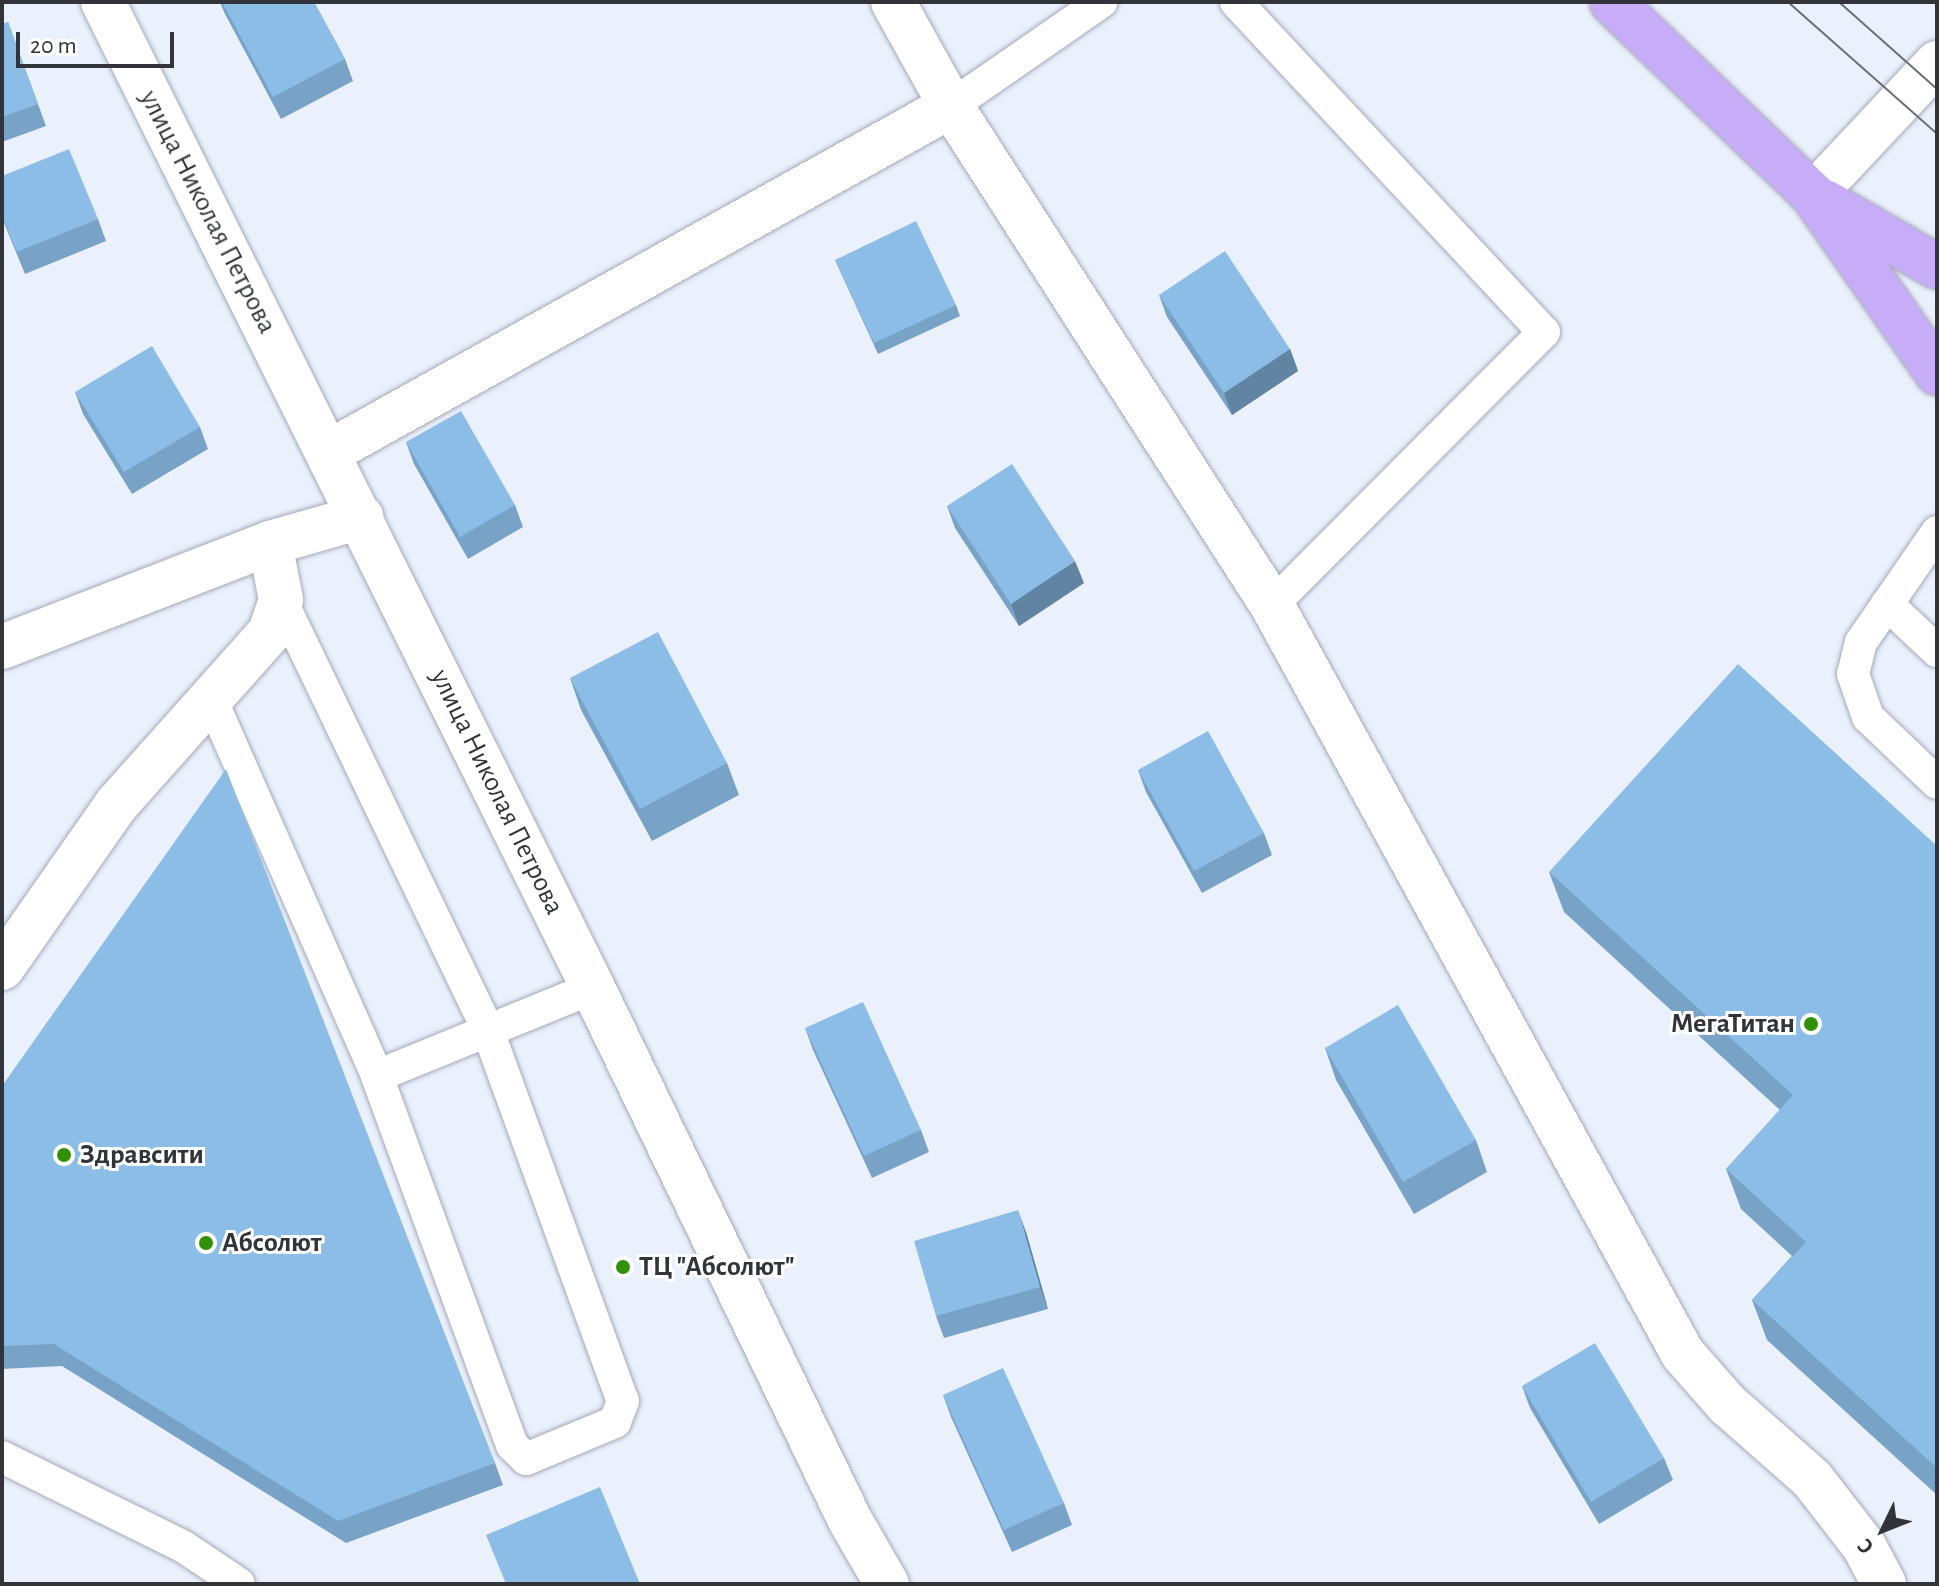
<!DOCTYPE html>
<html>
<head>
<meta charset="utf-8">
<style>
	body { margin:0 }
	#map { position:relative; width:1939px; height:1586px; overflow:hidden; background:#ebf0fd; font-family:"Alegreya Sans",sans-serif }
	div>[style] { position:absolute }
	.roads { filter:drop-shadow(0 0 2px #a3a9b8) drop-shadow(0 0 2px #a3a9b8) }
	.lane>* { height:32px; margin:-16px; padding:0 16px; transform-origin:16px; border-radius:16px; background:#fff }
	.street>* { height:44px; margin:-22px; padding:0 22px; transform-origin:22px; border-radius:22px; background:#fff }
	.secondary>* { height:44px; margin:-22px; padding:0 22px; transform-origin:22px; border-radius:22px; background:#fff }
	.primary>* { height:44px; margin:-22px; padding:0 22px; transform-origin:22px; border-radius:22px; background:#c7adf7 }
	.tram>* { height:2px; margin:-1px; padding:0 1px; transform-origin:1px; border-radius:1px; background:#6b6e76 }
	.wall>* { inset:0; background:#78a3c7 }
	.shaded-wall>* { inset:0; background:#6184a2 }
	.building>* { inset:0; background:#8bbde7 }
	.dots>* { width:22px; height:22px; translate:-50% -50%; box-sizing:border-box; border:4px solid #fff; border-radius:50% }
	span { translate:-50% -50%; white-space:nowrap; text-align:center; line-height:1.15; -webkit-text-stroke:6px #fff; paint-order:stroke }
	.street-label { font-size:28px; color:#32343a }
	.poi-label { font-size:28px; color:#32343a; font-weight:700 }
	.right { translate:-100% -50%; text-align:right }
	.left { translate:0 -50%; text-align:left }
	.frame { position:absolute; inset:0; border:4px solid #32343a; pointer-events:none }
	.north { position:absolute; left:1843px; top:1490px; width:80px; height:80px; -webkit-text-stroke:6px #fff; paint-order:stroke; rotate:227deg; font-size:22px; font-weight:700; line-height:32px; text-align:center; color:#32343a }
	.north::after { content:''; display:block; margin:auto; width:28px; height:36px; background:#32343a; clip-path:polygon(50% 0,100% 100%,50% 72%,0 100%) }
	.scale { position:absolute; left:16px; top:32px; width:158px; height:36px; box-sizing:border-box; border:4px solid #32343a; border-top:0; padding-left:10px; font-size:24px; line-height:28px; white-space:nowrap; color:#32343a; -webkit-text-stroke:6px #fff; paint-order:stroke }
</style>
</head>
<body>
<div id="map">
	<div class="roads">
		<div class="lane">
			<i style="left:1236px;top:2px;width:451px;rotate:47deg"></i>
			<i style="left:1544px;top:332px;width:385px;rotate:134.9deg"></i>
			<i style="left:951px;top:106px;width:183px;rotate:-34.7deg"></i>
			<i style="left:1937px;top:532px;width:134px;rotate:124.6deg"></i>
			<i style="left:1861px;top:642px;width:33px;rotate:104deg"></i>
			<i style="left:1853px;top:674px;width:46px;rotate:70.8deg"></i>
			<i style="left:1868px;top:717px;width:95px;rotate:43.7deg"></i>
			<i style="left:281px;top:600px;width:478px;rotate:64.3deg"></i>
			<i style="left:488px;top:1031px;width:394px;rotate:70deg"></i>
			<i style="left:623px;top:1401px;width:22px;rotate:111deg"></i>
			<i style="left:615px;top:1422px;width:96px;rotate:157.4deg"></i>
			<i style="left:526px;top:1459px;width:20px;rotate:-135deg"></i>
			<i style="left:512px;top:1445px;width:393px;rotate:-110.1deg"></i>
			<i style="left:1887px;top:604px;width:69px;rotate:43.2deg"></i>
			<i style="left:211px;top:699px;width:412px;rotate:66.2deg"></i>
			<i style="left:377px;top:1076px;width:233px;rotate:-22.2deg"></i>
			<i style="left:2px;top:1457px;width:203px;rotate:26.3deg"></i>
			<i style="left:184px;top:1547px;width:66px;rotate:33.9deg"></i>
		</div>
		<div class="street">
			<i style="left:893px;top:2px;width:119px;rotate:60.9deg"></i>
			<i style="left:951px;top:106px;width:593px;rotate:57.25deg"></i>
			<i style="left:1272px;top:605px;width:854px;rotate:61.25deg"></i>
			<i style="left:1683px;top:1354px;width:67px;rotate:48.7deg"></i>
			<i style="left:1727px;top:1404px;width:113px;rotate:41.4deg"></i>
			<i style="left:1812px;top:1479px;width:85px;rotate:52.2deg"></i>
			<i style="left:1864px;top:1546px;width:43px;rotate:62.2deg"></i>
			<i style="left:329px;top:452px;width:712px;rotate:-29.09deg"></i>
			<i style="left:2px;top:647px;width:287px;rotate:-21.2deg"></i>
			<i style="left:270px;top:543px;width:95px;rotate:-15.9deg"></i>
			<i style="left:2px;top:968px;width:199px;rotate:-55deg"></i>
			<i style="left:116px;top:805px;width:232px;rotate:-48.3deg"></i>
			<i style="left:270px;top:632px;width:34px;rotate:-71deg"></i>
			<i style="left:281px;top:600px;width:58px;rotate:-100.9deg"></i>
		</div>
		<div class="secondary">
			<i style="left:103px;top:2px;width:1101px;rotate:63.57deg"></i>
			<i style="left:593px;top:988px;width:591px;rotate:64.22deg"></i>
			<i style="left:850px;top:1520px;width:74px;rotate:60deg"></i>
			<i style="left:1813px;top:195px;width:181px;rotate:-46.8deg"></i>
		</div>
		<div class="primary">
			<i style="left:1612px;top:2px;width:279px;rotate:43.8deg"></i>
			<i style="left:1813px;top:195px;width:217px;rotate:55.1deg"></i>
			<i style="left:1825px;top:202px;width:129px;rotate:30.1deg"></i>
		</div>
	</div>
	<div class="tram">
		<i style="left:1788px;top:2px;width:199px;rotate:41.5deg"></i>
		<i style="left:1839px;top:2px;width:131px;rotate:41.6deg"></i>
	</div>
	<div class="wall">
		<i style="clip-path:polygon(220px 2px,314px 2px,345px 59px,353px 81px,281px 119px,224px 12px)"></i>
		<i style="clip-path:polygon(8px 22px,46px 126px,2px 142px,2px 24px)"></i>
		<i style="clip-path:polygon(2px 176px,98px 219px,106px 241px,25px 274px,2px 218px)"></i>
		<i style="clip-path:polygon(835px 260px,956px 305px,960px 316px,878px 354px)"></i>
		<i style="clip-path:polygon(1159px 295px,1290px 349px,1298px 371px,1232px 415px,1167px 317px)"></i>
		<i style="clip-path:polygon(75px 392px,200px 427px,208px 449px,132px 494px,83px 414px)"></i>
		<i style="clip-path:polygon(406px 442px,515px 505px,523px 527px,468px 559px,414px 464px)"></i>
		<i style="clip-path:polygon(947px 506px,1084px 583px,1019px 626px,955px 528px)"></i>
		<i style="clip-path:polygon(570px 678px,727px 763px,739px 795px,652px 841px,581px 710px)"></i>
		<i style="clip-path:polygon(1138px 770px,1264px 833px,1272px 855px,1202px 893px,1146px 792px)"></i>
		<i style="clip-path:polygon(1937px 846px,1937px 1495px,1767px 1340px,1752px 1300px,1792px 1256px,1741px 1209px,1726px 1169px,1780px 1110px,1564px 912px,1549px 872px)"></i>
		<i style="clip-path:polygon(805px 1028px,921px 1130px,929px 1152px,872px 1178px,813px 1050px)"></i>
		<i style="clip-path:polygon(1325px 1048px,1476px 1140px,1487px 1172px,1414px 1214px,1336px 1080px)"></i>
		<i style="clip-path:polygon(2px 1086px,495px 1463px,503px 1485px,346px 1543px,62px 1366px,2px 1369px)"></i>
		<i style="clip-path:polygon(1026px 1232px,1048px 1309px,944px 1338px,936px 1316px)"></i>
		<i style="clip-path:polygon(1522px 1386px,1664px 1458px,1673px 1480px,1599px 1524px,1530px 1408px)"></i>
		<i style="clip-path:polygon(943px 1395px,1064px 1503px,1072px 1525px,1012px 1552px,951px 1417px)"></i>
	</div>
	<div class="shaded-wall">
		<i style="clip-path:polygon(1290px 349px,1298px 371px,1232px 415px,1224px 393px)"></i>
		<i style="clip-path:polygon(1075px 561px,1084px 583px,1019px 626px,1011px 604px)"></i>
		<i style="clip-path:polygon(1018px 1210px,1026px 1232px,1048px 1309px,1040px 1287px)"></i>
	</div>
	<div class="building">
		<i style="clip-path:polygon(222px 2px,314px 2px,345px 59px,273px 97px)"></i>
		<i style="clip-path:polygon(8px 22px,38px 104px,2px 117px,2px 24px)"></i>
		<i style="clip-path:polygon(69px 149px,98px 219px,17px 252px,2px 216px,2px 176px)"></i>
		<i style="clip-path:polygon(916px 221px,956px 305px,874px 343px,835px 260px)"></i>
		<i style="clip-path:polygon(1225px 251px,1290px 349px,1224px 393px,1159px 295px)"></i>
		<i style="clip-path:polygon(152px 346px,200px 427px,124px 472px,75px 392px)"></i>
		<i style="clip-path:polygon(461px 411px,515px 505px,460px 537px,406px 442px)"></i>
		<i style="clip-path:polygon(1012px 464px,1075px 561px,1011px 604px,947px 506px)"></i>
		<i style="clip-path:polygon(658px 632px,727px 763px,640px 809px,570px 678px)"></i>
		<i style="clip-path:polygon(1738px 664px,1937px 846px,1937px 1468px,1752px 1300px,1806px 1242px,1726px 1169px,1793px 1095px,1549px 872px)"></i>
		<i style="clip-path:polygon(1208px 731px,1264px 833px,1194px 871px,1138px 770px)"></i>
		<i style="clip-path:polygon(226px 769px,495px 1463px,338px 1521px,54px 1344px,2px 1346px,2px 1086px)"></i>
		<i style="clip-path:polygon(863px 1002px,921px 1130px,864px 1156px,805px 1028px)"></i>
		<i style="clip-path:polygon(1398px 1005px,1476px 1140px,1403px 1182px,1325px 1048px)"></i>
		<i style="clip-path:polygon(1018px 1210px,1040px 1287px,936px 1316px,914px 1241px)"></i>
		<i style="clip-path:polygon(1595px 1343px,1664px 1458px,1591px 1502px,1522px 1386px)"></i>
		<i style="clip-path:polygon(1003px 1368px,1064px 1503px,1004px 1530px,943px 1395px)"></i>
		<i style="clip-path:polygon(600px 1487px,640px 1584px,506px 1584px,486px 1535px)"></i>
	</div>
	<div class="dots">
		<i style="left:1811px;top:1024px;background:#309008"></i>
		<i style="left:64px;top:1155px;background:#309008"></i>
		<i style="left:206px;top:1243px;background:#309008"></i>
		<i style="left:623px;top:1267px;background:#309008"></i>
	</div>
	<div class="street-label">
		<span style="left:208px;top:212px;rotate:63deg">улица Николая Петрова</span>
		<span style="left:497px;top:792px;rotate:64deg">улица Николая Петрова</span>
	</div>
	<div class="poi-label">
		<span class="right" style="left:1795px;top:1024px">МегаТитан</span>
		<span class="left" style="left:80px;top:1155px">Здравсити</span>
		<span class="left" style="left:222px;top:1243px">Абсолют</span>
		<span class="left" style="left:639px;top:1267px">ТЦ "Абсолют"</span>
	</div>
	<div class="frame"></div>
	<div class="north">С</div>
	<div class="scale">20 m</div>
</div>
</body>
</html>
